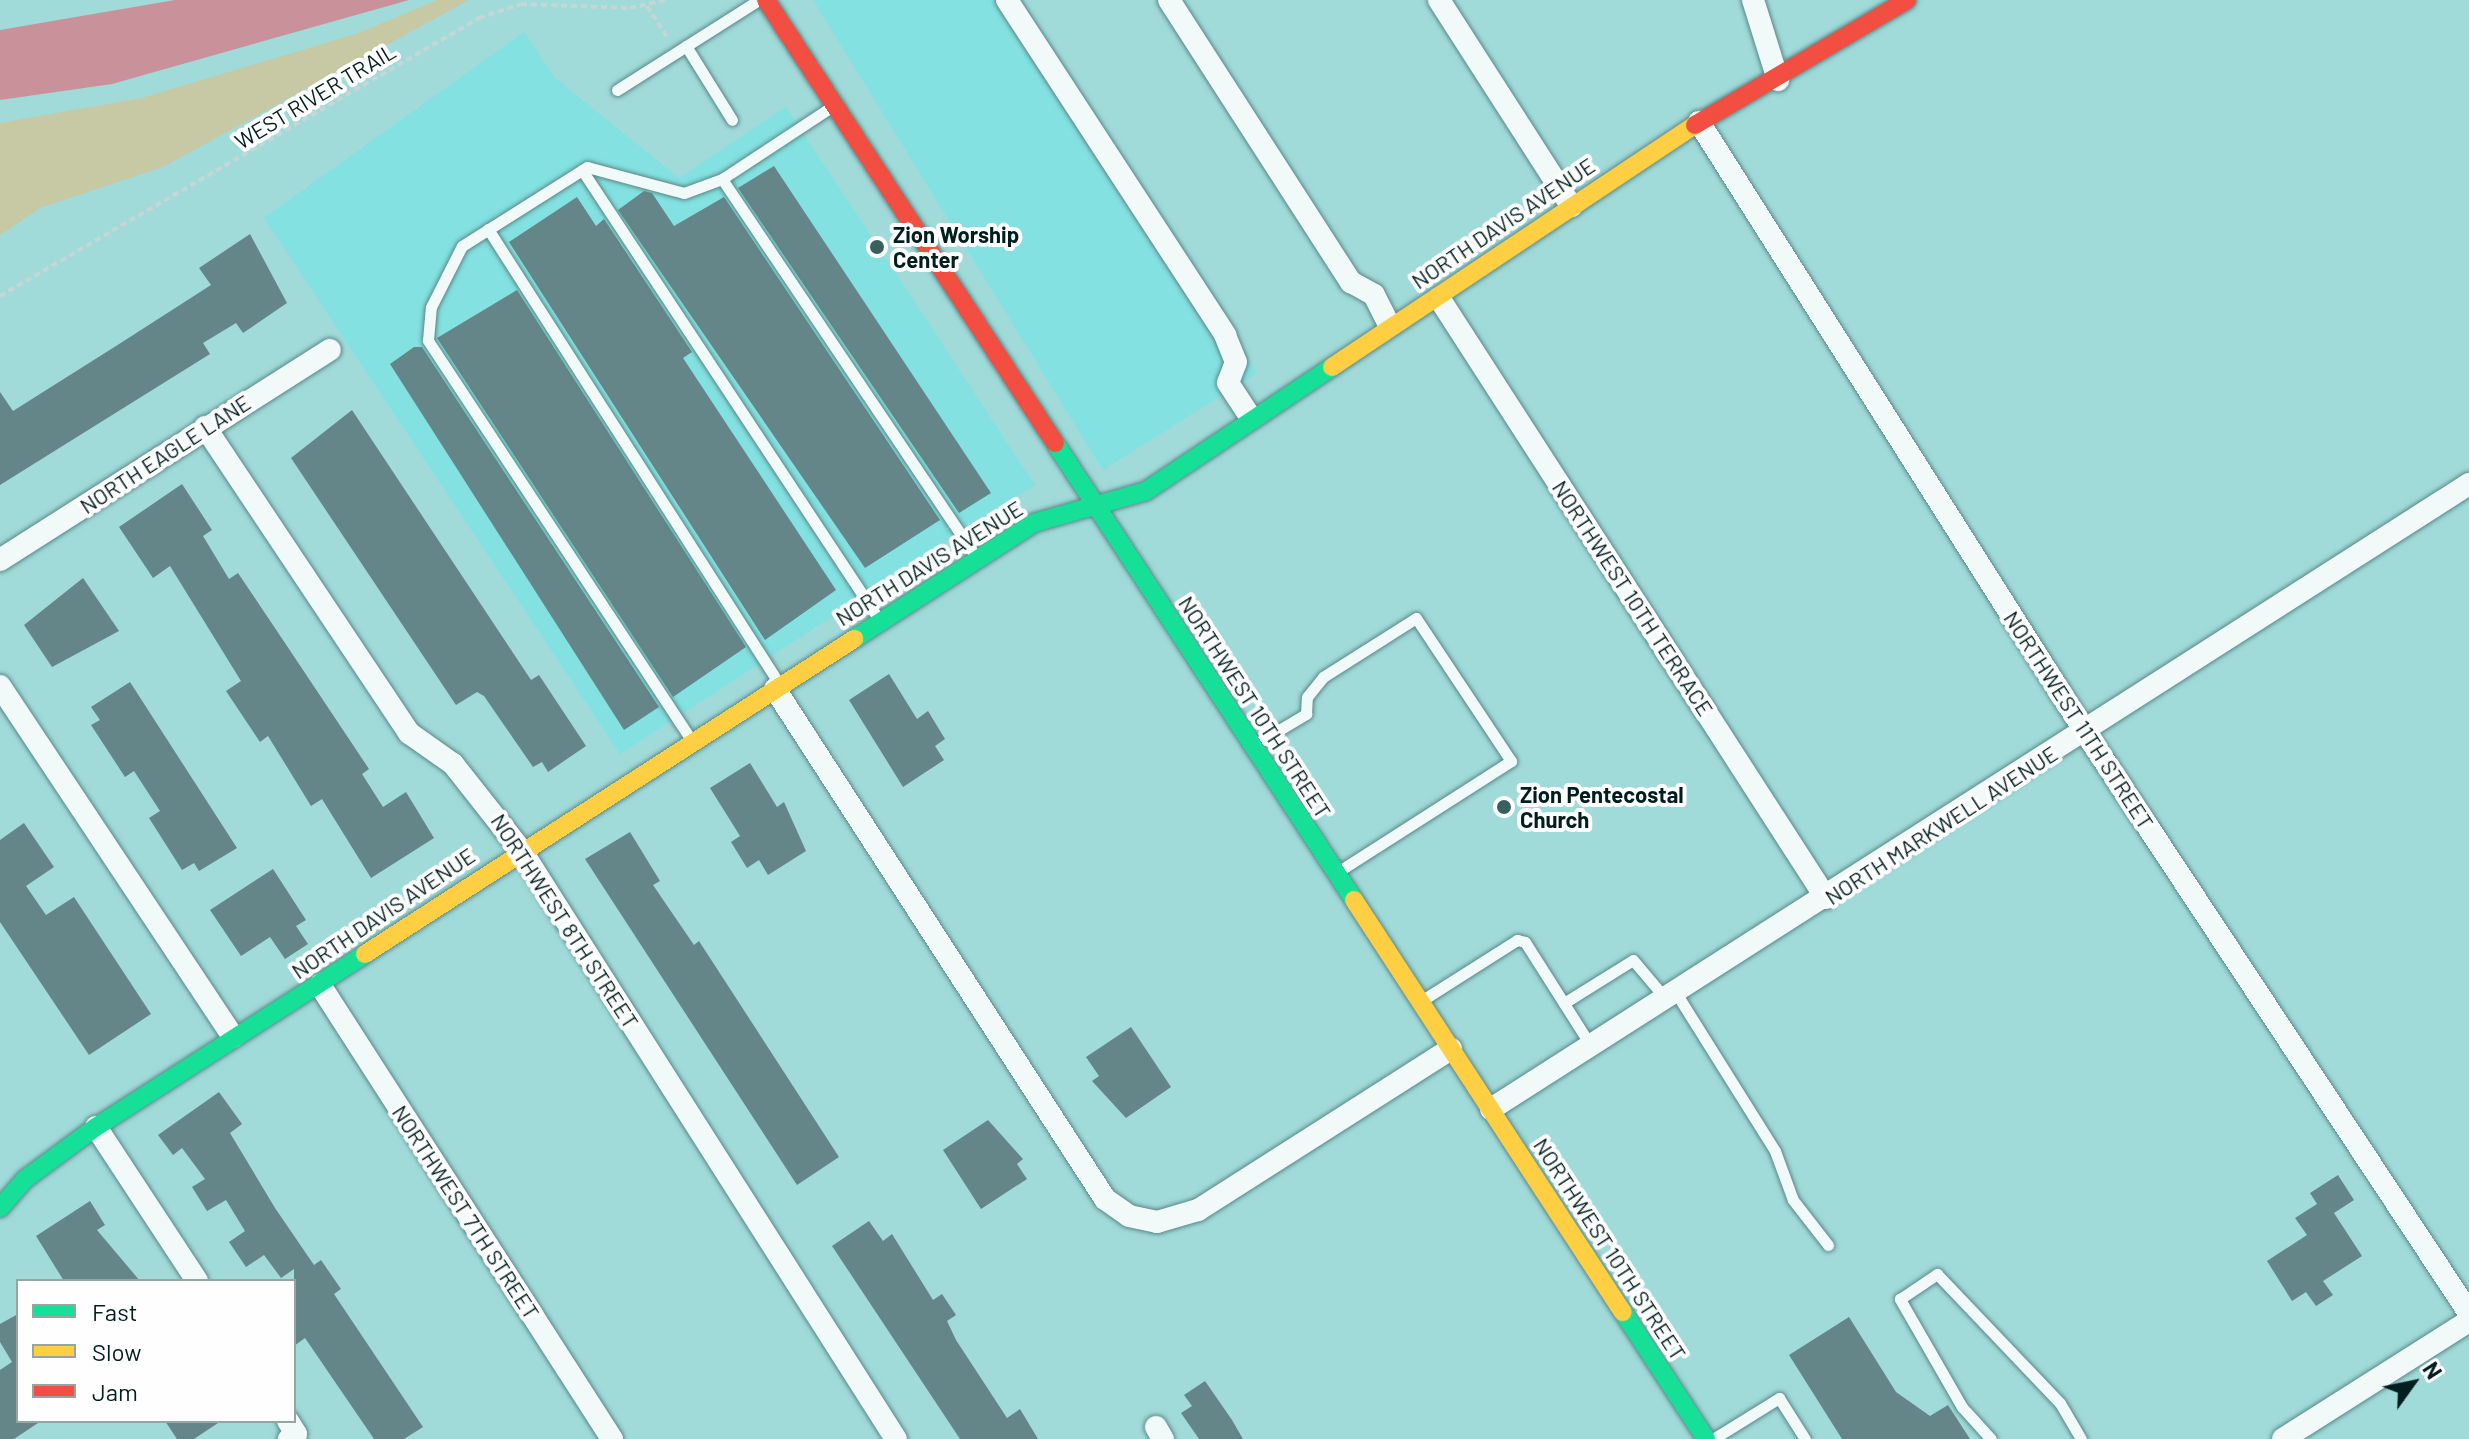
<!DOCTYPE html>
<html>
<head>
<meta charset="utf-8">
<style>
	body { margin:0 }
	#map { position:relative; width:2469px; height:1439px; overflow:hidden; background:#a0dad9; font-family:Barlow,sans-serif }
	div>[style] { position:absolute }
	.built>* { inset:0; background:#84e1e1 }
	.green>* { inset:0; background:#c7c8a4 }
	.water>* { inset:0; background:#c99199 }
	.building>* { inset:0; background:#648688 }
	.path>* { height:4px; margin-top:-2px; transform-origin:0; background:repeating-linear-gradient(90deg,#c4d6d6 0 6px,transparent 0 10px) }
	.roads { filter:drop-shadow(0 0 2px #5a8888) drop-shadow(0 0 2px #5a8888) }
	.lane>* { height:11px; margin:-5.5px; padding:0 5.5px; transform-origin:5.5px; border-radius:5.5px; background:#f1f9f9 }
	.street>* { height:22px; margin:-11px; padding:0 11px; transform-origin:11px; border-radius:11px; background:#f1f9f9 }
	.fast>* { height:18px; margin:-9px; padding:0 9px; transform-origin:9px; border-radius:9px; background:#16e098 }
	.slow>* { height:18px; margin:-9px; padding:0 9px; transform-origin:9px; border-radius:9px; background:#ffcf43 }
	.jam>* { height:18px; margin:-9px; padding:0 9px; transform-origin:9px; border-radius:9px; background:#f24e42 }
	.dots>* { width:22px; height:22px; translate:-50% -50%; box-sizing:border-box; border:4px solid #fefefe; border-radius:50% }
	span { translate:-50% -50%; white-space:nowrap; text-align:center; line-height:1.15; -webkit-text-stroke:8px #fefefe; paint-order:stroke }
	.street-label { font-size:22px; color:#001e1e }
	.poi-label { font-size:22px; color:#001e1e; font-weight:700 }
	.left { translate:0 -50%; text-align:left }
	.legend { position:absolute; left:16px; top:1279px; width:280px; height:144px; box-sizing:border-box; background:#fefefe; border:2px solid #98a4a4; margin:0; padding:10px 14px; list-style:none; font-size:24px; color:#001e1e }
	.legend li { display:flex; align-items:center; gap:16px; height:40px }
	.legend b { width:40px; border:2px solid #98a4a4 }
	.north { position:absolute; left:2373px; top:1343px; width:80px; height:80px; -webkit-text-stroke:6px #fefefe; paint-order:stroke; rotate:57deg; font-size:22px; font-weight:700; line-height:32px; text-align:center; color:#001e1e }
	.north::after { content:''; display:block; margin:auto; width:28px; height:36px; background:#001e1e; clip-path:polygon(50% 0,100% 100%,50% 72%,0 100%) }
</style>
</head>
<body>
<div id="map">
	<div class="built">
		<i style="clip-path:polygon(813px 0,1020px 0,1257px 373px,1103px 470px)"></i>
		<i style="clip-path:polygon(524px 32px,554px 77px,679px 178px,786px 107px,1035px 485px,620px 754px,264px 218px)"></i>
	</div>
	<div class="green">
		<i style="clip-path:polygon(437px 0,469px 0,163px 167px,40px 208px,0 235px,0 123px,142px 98px,359px 33px)"></i>
	</div>
	<div class="water">
		<i style="clip-path:polygon(175px 0,409px 0,112px 84px,0 100px,0 30px)"></i>
	</div>
	<div class="building">
		<i style="clip-path:polygon(774px 166px,991px 493px,959px 513px,738px 188px)"></i>
		<i style="clip-path:polygon(644px 191px,652px 193px,674px 226px,724px 197px,940px 520px,865px 568px,618px 210px)"></i>
		<i style="clip-path:polygon(577px 197px,596px 226px,604px 219px,692px 352px,683px 358px,836px 590px,765px 640px,509px 242px)"></i>
		<i style="clip-path:polygon(250px 234px,287px 303px,243px 333px,236px 323px,203px 343px,210px 354px,0 485px,0 392px,13px 411px,116px 346px,211px 285px,199px 268px)"></i>
		<i style="clip-path:polygon(517px 290px,746px 647px,673px 697px,437px 338px)"></i>
		<i style="clip-path:polygon(414px 347px,422px 347px,659px 707px,624px 730px,390px 364px)"></i>
		<i style="clip-path:polygon(352px 410px,531px 680px,539px 675px,586px 746px,548px 772px,542px 762px,533px 767px,484px 696px,477px 692px,456px 705px,291px 458px)"></i>
		<i style="clip-path:polygon(182px 484px,212px 530px,203px 536px,229px 579px,238px 573px,289px 649px,369px 769px,362px 774px,383px 807px,406px 792px,434px 838px,371px 878px,322px 799px,311px 806px,268px 736px,260px 742px,226px 691px,241px 681px,170px 566px,153px 578px,119px 527px)"></i>
		<i style="clip-path:polygon(83px 578px,119px 631px,52px 667px,24px 625px)"></i>
		<i style="clip-path:polygon(889px 674px,917px 719px,928px 711px,945px 739px,935px 746px,944px 760px,903px 787px,849px 700px)"></i>
		<i style="clip-path:polygon(130px 682px,237px 848px,199px 871px,194px 863px,182px 870px,149px 818px,160px 811px,134px 771px,125px 777px,91px 725px,100px 720px,91px 707px)"></i>
		<i style="clip-path:polygon(750px 763px,777px 807px,784px 802px,806px 851px,768px 875px,759px 860px,747px 868px,731px 842px,740px 836px,710px 788px)"></i>
		<i style="clip-path:polygon(24px 823px,54px 867px,26px 886px,46px 915px,74px 897px,151px 1014px,89px 1055px,0 922px,0 840px)"></i>
		<i style="clip-path:polygon(630px 832px,660px 881px,653px 885px,694px 945px,699px 941px,839px 1157px,797px 1185px,585px 859px)"></i>
		<i style="clip-path:polygon(273px 869px,306px 920px,296px 926px,308px 944px,285px 959px,270px 937px,241px 956px,210px 910px)"></i>
		<i style="clip-path:polygon(1131px 1027px,1171px 1087px,1126px 1118px,1092px 1081px,1099px 1076px,1086px 1057px)"></i>
		<i style="clip-path:polygon(219px 1092px,242px 1124px,230px 1133px,275px 1208px,314px 1265px,321px 1260px,341px 1289px,334px 1294px,423px 1427px,404px 1439px,374px 1439px,305px 1338px,294px 1346px,294px 1269px,281px 1278px,264px 1255px,246px 1267px,229px 1242px,245px 1231px,226px 1200px,207px 1211px,192px 1187px,205px 1179px,182px 1148px,173px 1155px,158px 1135px)"></i>
		<i style="clip-path:polygon(988px 1120px,1023px 1159px,1017px 1164px,1027px 1179px,981px 1209px,943px 1150px)"></i>
		<i style="clip-path:polygon(2338px 1175px,2354px 1200px,2334px 1213px,2362px 1256px,2323px 1281px,2333px 1295px,2316px 1306px,2306px 1292px,2292px 1301px,2267px 1261px,2307px 1235px,2295px 1218px,2317px 1204px,2310px 1193px)"></i>
		<i style="clip-path:polygon(90px 1201px,105px 1225px,97px 1230px,140px 1281px,64px 1281px,36px 1236px)"></i>
		<i style="clip-path:polygon(869px 1221px,883px 1241px,892px 1234px,933px 1300px,942px 1294px,956px 1315px,947px 1321px,956px 1340px,1007px 1418px,1020px 1409px,1038px 1439px,960px 1439px,832px 1246px)"></i>
		<i style="clip-path:polygon(18px 1314px,18px 1421px,41px 1421px,14px 1439px,0 1439px,0 1370px,12px 1362px,0 1342px,0 1324px)"></i>
		<i style="clip-path:polygon(1849px 1317px,1896px 1392px,1930px 1416px,1948px 1405px,1970px 1439px,1842px 1439px,1789px 1355px)"></i>
		<i style="clip-path:polygon(1205px 1381px,1232px 1420px,1243px 1439px,1199px 1439px,1181px 1413px,1192px 1406px,1184px 1395px)"></i>
		<i style="clip-path:polygon(165px 1421px,221px 1421px,194px 1439px,177px 1439px)"></i>
	</div>
	<div class="path">
		<i style="left:647px;top:6px;width:38px;rotate:57deg"></i>
		<i style="left:0;top:296px;width:554px;rotate:-30.13deg"></i>
		<i style="left:479px;top:18px;width:44px;rotate:-18.4deg"></i>
		<i style="left:521px;top:4px;width:109px;rotate:2.1deg"></i>
		<i style="left:630px;top:8px;width:37px;rotate:-13deg"></i>
	</div>
	<div class="roads">
		<div class="lane">
			<i style="left:686px;top:46px;width:87px;rotate:58.1deg"></i>
			<i style="left:617px;top:90px;width:168px;rotate:-32.4deg"></i>
			<i style="left:582px;top:170px;width:541px;rotate:56.55deg"></i>
			<i style="left:722px;top:179px;width:458px;rotate:56.1deg"></i>
			<i style="left:488px;top:229px;width:541px;rotate:57.37deg"></i>
			<i style="left:692px;top:741px;width:480px;rotate:-123.4deg"></i>
			<i style="left:428px;top:340px;width:33px;rotate:-85deg"></i>
			<i style="left:431px;top:307px;width:68px;rotate:-63.1deg"></i>
			<i style="left:462px;top:246px;width:148px;rotate:-32.3deg"></i>
			<i style="left:587px;top:167px;width:100px;rotate:15deg"></i>
			<i style="left:684px;top:193px;width:40px;rotate:-20.2deg"></i>
			<i style="left:722px;top:179px;width:131px;rotate:-33.4deg"></i>
			<i style="left:1254px;top:745px;width:61px;rotate:-30.8deg"></i>
			<i style="left:1306px;top:714px;width:17px;rotate:-87deg"></i>
			<i style="left:1307px;top:697px;width:26px;rotate:-51deg"></i>
			<i style="left:1323px;top:677px;width:110px;rotate:-32.4deg"></i>
			<i style="left:1416px;top:618px;width:172px;rotate:56.4deg"></i>
			<i style="left:1511px;top:761px;width:208px;rotate:147.4deg"></i>
			<i style="left:1676px;top:993px;width:186px;rotate:57.9deg"></i>
			<i style="left:1775px;top:1151px;width:52px;rotate:69.8deg"></i>
			<i style="left:1793px;top:1200px;width:57px;rotate:52.1deg"></i>
			<i style="left:1421px;top:1001px;width:114px;rotate:-32.4deg"></i>
			<i style="left:1517px;top:940px;width:8px;rotate:14deg"></i>
			<i style="left:1525px;top:942px;width:123px;rotate:57.6deg"></i>
			<i style="left:1564px;top:1003px;width:81px;rotate:-31.9deg"></i>
			<i style="left:1633px;top:960px;width:51px;rotate:49.8deg"></i>
			<i style="left:1713px;top:1439px;width:78px;rotate:-31.8deg"></i>
			<i style="left:1779px;top:1398px;width:49px;rotate:57.6deg"></i>
			<i style="left:1991px;top:1439px;width:43px;rotate:-132.2deg"></i>
			<i style="left:1962px;top:1407px;width:125px;rotate:-119.9deg"></i>
			<i style="left:1900px;top:1299px;width:45px;rotate:-34deg"></i>
			<i style="left:1937px;top:1274px;width:178px;rotate:46.4deg"></i>
			<i style="left:2060px;top:1403px;width:42px;rotate:59.7deg"></i>
		</div>
		<div class="street">
			<i style="left:1007px;top:0;width:400px;rotate:56.9deg"></i>
			<i style="left:1225px;top:335px;width:29px;rotate:68deg"></i>
			<i style="left:1236px;top:362px;width:22px;rotate:111deg"></i>
			<i style="left:1228px;top:383px;width:42px;rotate:56.7deg"></i>
			<i style="left:1169px;top:0;width:336px;rotate:57.2deg"></i>
			<i style="left:1351px;top:282px;width:26px;rotate:29deg"></i>
			<i style="left:1374px;top:295px;width:33px;rotate:63deg"></i>
			<i style="left:1439px;top:0;width:245px;rotate:57.3deg"></i>
			<i style="left:1753px;top:0;width:84px;rotate:72.6deg"></i>
			<i style="left:1699px;top:122px;width:723px;rotate:57.65deg"></i>
			<i style="left:2086px;top:733px;width:695px;rotate:56.56deg"></i>
			<i style="left:1439px;top:298px;width:714px;rotate:57.18deg"></i>
			<i style="left:205px;top:427px;width:368px;rotate:56.3deg"></i>
			<i style="left:409px;top:733px;width:54px;rotate:35.2deg"></i>
			<i style="left:453px;top:764px;width:110px;rotate:51.7deg"></i>
			<i style="left:521px;top:850px;width:698px;rotate:57.52deg"></i>
			<i style="left:0;top:560px;width:391px;rotate:-32.5deg"></i>
			<i style="left:0;top:686px;width:421px;rotate:56.4deg"></i>
			<i style="left:775px;top:689px;width:607px;rotate:57.09deg"></i>
			<i style="left:1105px;top:1199px;width:29px;rotate:35deg"></i>
			<i style="left:1129px;top:1216px;width:29px;rotate:12deg"></i>
			<i style="left:1157px;top:1222px;width:43px;rotate:-16.3deg"></i>
			<i style="left:1198px;top:1210px;width:300px;rotate:-32.5deg"></i>
			<i style="left:320px;top:985px;width:540px;rotate:57.25deg"></i>
			<i style="left:1491px;top:1109px;width:1161px;rotate:-32.58deg"></i>
			<i style="left:96px;top:1127px;width:184px;rotate:56.7deg"></i>
			<i style="left:288px;top:1421px;width:15px;rotate:58deg"></i>
			<i style="left:296px;top:1434px;width:9px;rotate:144deg"></i>
			<i style="left:1156px;top:1427px;width:14px;rotate:60deg"></i>
			<i style="left:2283px;top:1439px;width:220px;rotate:-32.4deg"></i>
		</div>
		<div class="fast">
			<i style="left:1055px;top:443px;width:546px;rotate:56.8deg"></i>
			<i style="left:854px;top:639px;width:214px;rotate:-32.8deg"></i>
			<i style="left:1034px;top:523px;width:116px;rotate:-15.9deg"></i>
			<i style="left:1146px;top:491px;width:224px;rotate:-33.7deg"></i>
			<i style="left:0;top:1208px;width:37px;rotate:-49deg"></i>
			<i style="left:24px;top:1180px;width:89px;rotate:-36.4deg"></i>
			<i style="left:96px;top:1127px;width:320px;rotate:-32.7deg"></i>
			<i style="left:1623px;top:1312px;width:152px;rotate:56.8deg"></i>
		</div>
		<div class="slow">
			<i style="left:1332px;top:367px;width:436px;rotate:-33.7deg"></i>
			<i style="left:1354px;top:900px;width:492px;rotate:56.9deg"></i>
			<i style="left:365px;top:954px;width:582px;rotate:-32.79deg"></i>
		</div>
		<div class="jam">
			<i style="left:766px;top:0;width:529px;rotate:56.88deg"></i>
			<i style="left:1695px;top:125px;width:246px;rotate:-30.5deg"></i>
		</div>
	</div>
	<div class="dots">
		<i style="left:877px;top:247px;background:#38605f"></i>
		<i style="left:1504px;top:807px;background:#38605f"></i>
	</div>
	<div class="street-label">
		<span style="left:315px;top:96px;rotate:-31deg">WEST RIVER TRAIL</span>
		<span style="left:1503px;top:223px;rotate:-34deg">NORTH DAVIS AVENUE</span>
		<span style="left:165px;top:454px;rotate:-33deg">NORTH EAGLE LANE</span>
		<span style="left:929px;top:563px;rotate:-32deg">NORTH DAVIS AVENUE</span>
		<span style="left:1633px;top:598px;rotate:57deg">NORTHWEST 10TH TERRACE</span>
		<span style="left:1255px;top:707px;rotate:57deg">NORTHWEST 10TH STREET</span>
		<span style="left:2079px;top:720px;rotate:57deg">NORTHWEST 11TH STREET</span>
		<span style="left:1941px;top:825px;rotate:-33deg">NORTH MARKWELL AVENUE</span>
		<span style="left:383px;top:913px;rotate:-34deg">NORTH DAVIS AVENUE</span>
		<span style="left:565px;top:921px;rotate:57deg">NORTHWEST 8TH STREET</span>
		<span style="left:466px;top:1212px;rotate:57deg">NORTHWEST 7TH STREET</span>
		<span style="left:1610px;top:1249px;rotate:57deg">NORTHWEST 10TH STREET</span>
	</div>
	<div class="poi-label">
		<span class="left" style="left:893px;top:247px">Zion Worship<br>Center</span>
		<span class="left" style="left:1520px;top:807px">Zion Pentecostal<br>Church</span>
	</div>
	<ul class="legend">
	<li><b style="height:10px;background:#16e098"></b>Fast</li>
	<li><b style="height:10px;background:#ffcf43"></b>Slow</li>
	<li><b style="height:10px;background:#f24e42"></b>Jam</li>
	</ul>
	<div class="north">N</div>
</div>
</body>
</html>
